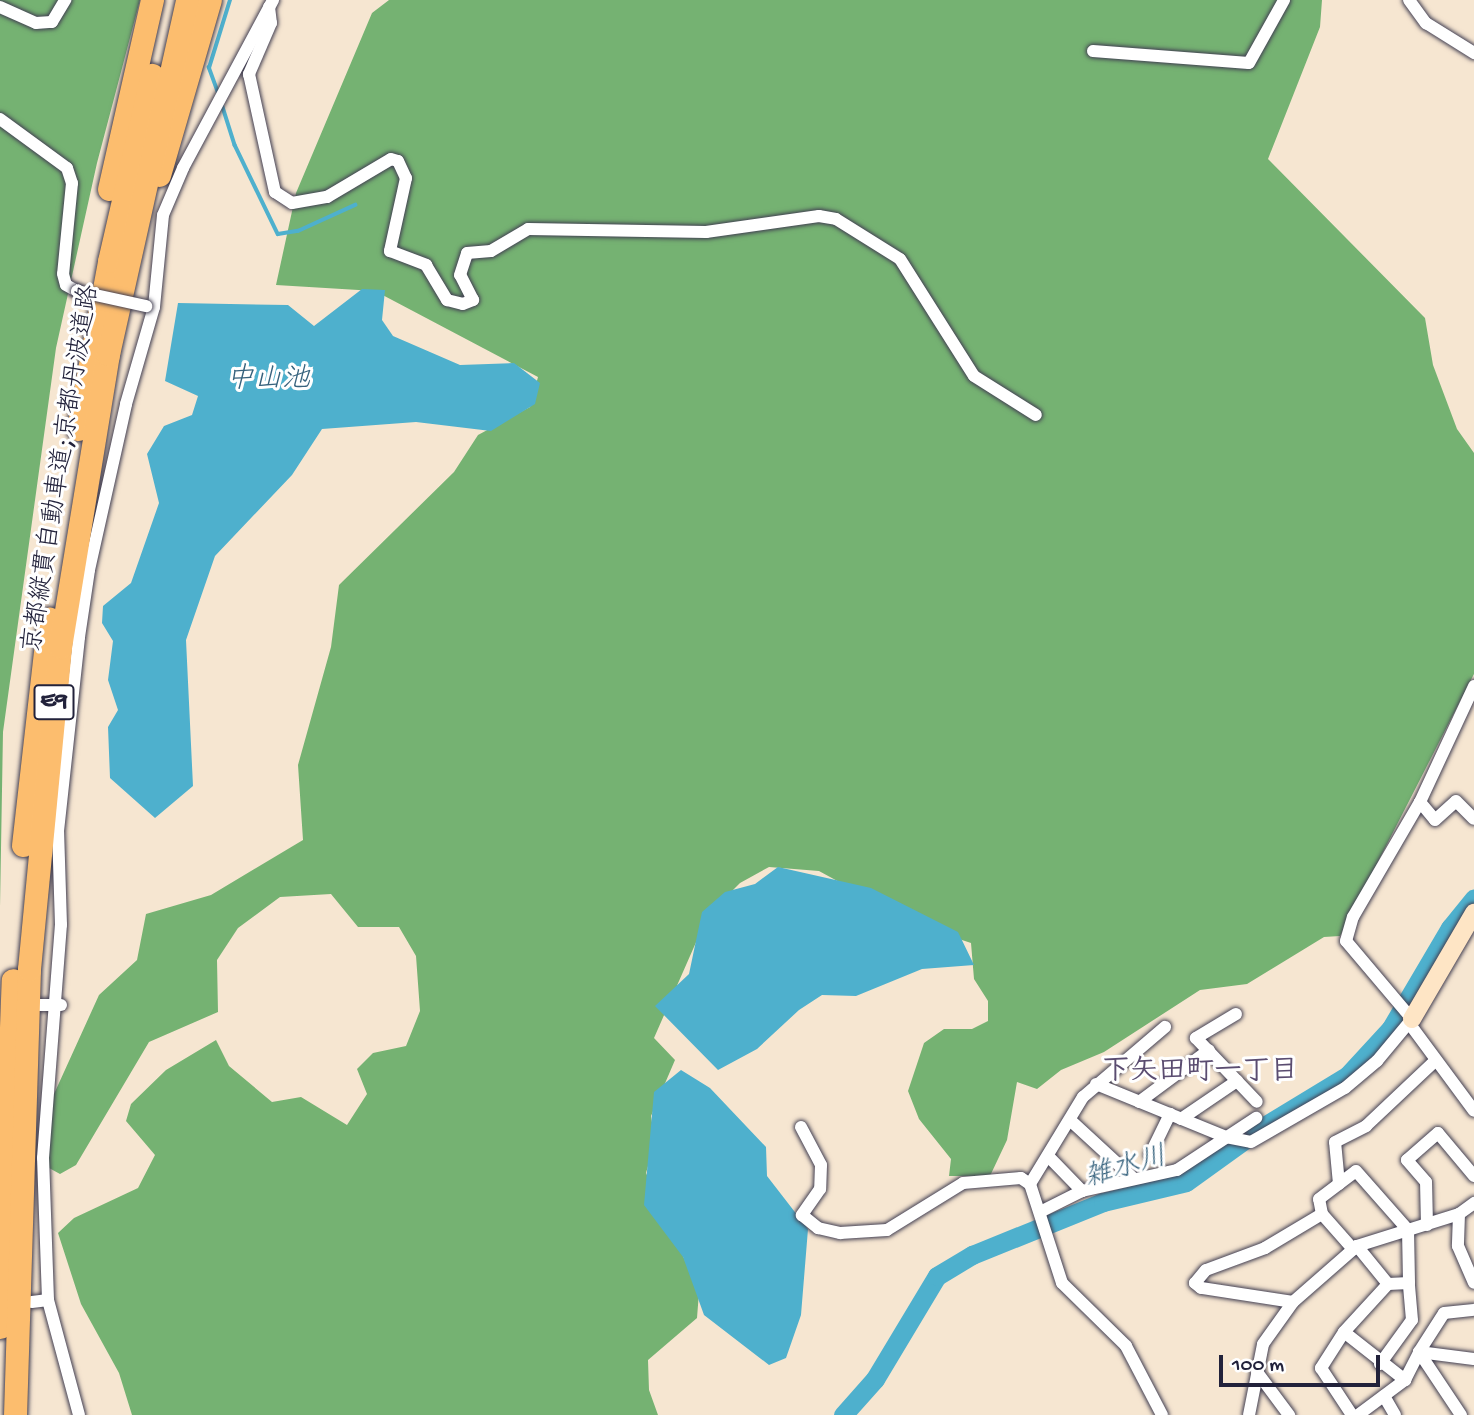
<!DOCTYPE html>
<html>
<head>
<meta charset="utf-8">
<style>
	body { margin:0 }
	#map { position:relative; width:1474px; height:1415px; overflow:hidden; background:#f6e6d1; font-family:"Gochi Hand","Klee One",sans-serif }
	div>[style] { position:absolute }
	.forest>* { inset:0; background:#75b272 }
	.water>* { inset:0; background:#4eb0cd }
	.stream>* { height:3.5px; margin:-1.75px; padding:0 1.75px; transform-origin:1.75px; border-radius:1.75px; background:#4eb0cd }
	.river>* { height:19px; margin:-9.5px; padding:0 9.5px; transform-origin:9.5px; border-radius:9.5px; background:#4eb0cd }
	.roads { filter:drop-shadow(0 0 2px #423f52) drop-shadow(0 0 2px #423f52) }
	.street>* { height:12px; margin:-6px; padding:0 6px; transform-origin:6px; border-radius:6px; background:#fff }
	.secondary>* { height:18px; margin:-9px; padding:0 9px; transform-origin:9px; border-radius:9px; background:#fee5c5 }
	.highway>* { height:23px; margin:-11.5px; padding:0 11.5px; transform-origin:11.5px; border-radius:11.5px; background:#fcbd6e }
	.bridges { filter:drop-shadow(0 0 2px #423f52) drop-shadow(0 0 2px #423f52) }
	.street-bridge>* { height:12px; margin:-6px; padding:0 6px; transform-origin:6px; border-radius:6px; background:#fff }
	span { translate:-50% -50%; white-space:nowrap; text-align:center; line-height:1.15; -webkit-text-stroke:6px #fff; paint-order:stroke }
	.shield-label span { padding:2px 5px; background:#fff; border:2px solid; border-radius:5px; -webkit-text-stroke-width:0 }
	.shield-label { font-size:24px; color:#22223b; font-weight:700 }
	.street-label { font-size:26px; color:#22223b }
	.water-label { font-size:28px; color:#36627d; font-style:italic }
	.neighbourhood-label { font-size:28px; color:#5a4c70; font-weight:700 }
	.scale { position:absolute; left:1219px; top:1355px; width:161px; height:32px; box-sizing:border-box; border:4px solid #22223b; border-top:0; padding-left:9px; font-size:21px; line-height:24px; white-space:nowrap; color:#22223b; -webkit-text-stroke:5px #fff; paint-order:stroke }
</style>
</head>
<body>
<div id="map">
	<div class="forest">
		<i style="clip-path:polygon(0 0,140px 0,97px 163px,56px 348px,3px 732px,0 907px)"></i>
		<i style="clip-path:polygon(389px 0,1322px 0,1320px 27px,1268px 159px,1425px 318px,1433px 365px,1457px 429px,1474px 453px,1474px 674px,1340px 936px,1324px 937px,1247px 984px,1200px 990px,1104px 1052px,1061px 1070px,1037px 1089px,1017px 1082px,1007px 1140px,990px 1176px,949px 1176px,951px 1159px,919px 1119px,908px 1091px,924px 1043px,944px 1029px,972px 1029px,988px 1021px,988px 1001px,974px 979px,971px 943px,920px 926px,819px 871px,769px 867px,740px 883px,708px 915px,654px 1038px,675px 1060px,651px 1116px,655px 1142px,646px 1173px,699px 1292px,697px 1318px,648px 1360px,649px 1390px,658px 1415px,132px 1415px,119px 1373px,81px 1304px,58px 1233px,74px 1218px,138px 1188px,155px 1155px,126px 1121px,131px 1104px,166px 1070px,216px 1040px,229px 1066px,272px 1102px,301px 1097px,347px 1125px,367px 1094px,357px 1069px,373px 1053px,406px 1046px,420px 1011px,416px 956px,399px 927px,358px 927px,331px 894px,280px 897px,238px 928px,217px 960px,218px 1012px,149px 1042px,76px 1165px,60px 1174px,49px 1168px,49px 1105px,99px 995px,137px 960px,146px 914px,211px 895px,303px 840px,298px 765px,331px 647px,339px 585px,454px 472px,478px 435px,530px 407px,538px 377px,375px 291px,276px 285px,296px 193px,372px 13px)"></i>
	</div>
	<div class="water">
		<i style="clip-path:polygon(362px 289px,385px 290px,382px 320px,393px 336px,460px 365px,514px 363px,540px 383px,535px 404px,491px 431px,416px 422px,322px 429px,292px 475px,215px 556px,186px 640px,193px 786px,155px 818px,110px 778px,108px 727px,118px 710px,108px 680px,113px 641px,102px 623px,103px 606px,131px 583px,159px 503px,147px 454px,164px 426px,192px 415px,198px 396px,165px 381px,178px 303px,288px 305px,314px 326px)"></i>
		<i style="clip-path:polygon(778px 867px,871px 888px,958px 932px,974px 965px,922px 969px,856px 996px,822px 995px,799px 1010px,757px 1049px,718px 1070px,655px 1006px,689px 974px,702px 912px,725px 892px,755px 884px)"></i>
		<i style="clip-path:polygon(681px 1070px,710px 1088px,766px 1147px,767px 1176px,808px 1229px,801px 1315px,786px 1358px,769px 1365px,704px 1315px,683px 1257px,644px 1205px,654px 1092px)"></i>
	</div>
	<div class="stream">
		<i style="left:218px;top:93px;width:27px;rotate:-110deg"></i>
		<i style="left:209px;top:68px;width:71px;rotate:-72.8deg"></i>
		<i style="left:222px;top:104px;width:43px;rotate:72.4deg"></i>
		<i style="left:235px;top:145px;width:99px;rotate:64.2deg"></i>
		<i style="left:278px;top:234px;width:20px;rotate:-9deg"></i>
		<i style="left:298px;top:231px;width:63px;rotate:-24.5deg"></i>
	</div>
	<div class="river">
		<i style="left:843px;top:1415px;width:48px;rotate:-48.4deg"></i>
		<i style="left:875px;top:1379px;width:120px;rotate:-59deg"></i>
		<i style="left:937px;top:1276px;width:41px;rotate:-31deg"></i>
		<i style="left:972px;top:1255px;width:141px;rotate:-22deg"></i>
		<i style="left:1103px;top:1202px;width:85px;rotate:-13.5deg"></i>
		<i style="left:1186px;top:1182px;width:92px;rotate:-35.8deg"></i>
		<i style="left:1261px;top:1128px;width:102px;rotate:-31.3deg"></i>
		<i style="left:1348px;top:1075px;width:64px;rotate:-47.5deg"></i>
		<i style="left:1391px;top:1028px;width:116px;rotate:-59.5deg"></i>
		<i style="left:1450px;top:928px;width:38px;rotate:-51deg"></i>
	</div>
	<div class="roads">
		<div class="street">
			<i style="left:1409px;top:0;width:29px;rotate:54deg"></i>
			<i style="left:1426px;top:23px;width:57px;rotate:32deg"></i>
			<i style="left:0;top:7px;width:39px;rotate:24deg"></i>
			<i style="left:36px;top:23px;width:16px;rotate:-4deg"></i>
			<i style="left:52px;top:22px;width:26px;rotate:-59deg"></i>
			<i style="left:269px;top:7px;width:16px;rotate:83deg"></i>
			<i style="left:271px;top:23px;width:56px;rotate:113.3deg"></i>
			<i style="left:249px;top:74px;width:121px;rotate:77.6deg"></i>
			<i style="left:275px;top:192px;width:20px;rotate:33deg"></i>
			<i style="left:292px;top:203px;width:36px;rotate:-10deg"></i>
			<i style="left:327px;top:197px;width:74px;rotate:-30.7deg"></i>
			<i style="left:391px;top:159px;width:7px;rotate:16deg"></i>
			<i style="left:398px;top:161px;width:19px;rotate:65deg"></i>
			<i style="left:406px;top:178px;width:75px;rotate:102.4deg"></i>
			<i style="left:390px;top:251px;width:39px;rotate:21deg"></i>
			<i style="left:426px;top:265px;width:41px;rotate:59deg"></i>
			<i style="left:447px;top:300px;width:16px;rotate:14deg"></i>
			<i style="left:463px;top:304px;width:11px;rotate:-22deg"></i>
			<i style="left:473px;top:300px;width:28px;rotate:-117deg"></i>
			<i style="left:460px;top:275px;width:23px;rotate:-72deg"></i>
			<i style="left:467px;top:253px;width:24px;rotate:-5deg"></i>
			<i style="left:491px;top:251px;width:43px;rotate:-30.7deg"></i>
			<i style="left:528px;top:229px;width:178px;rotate:1deg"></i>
			<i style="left:706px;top:232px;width:114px;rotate:-8.1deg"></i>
			<i style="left:819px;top:216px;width:17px;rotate:10deg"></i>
			<i style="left:836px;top:219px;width:75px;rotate:32deg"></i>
			<i style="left:900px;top:259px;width:138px;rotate:57.7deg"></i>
			<i style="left:974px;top:376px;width:73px;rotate:32.2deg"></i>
			<i style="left:1093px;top:51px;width:156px;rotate:4.4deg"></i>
			<i style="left:1249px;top:63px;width:72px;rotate:-60.9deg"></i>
			<i style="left:0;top:119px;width:83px;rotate:36.2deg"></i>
			<i style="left:67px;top:168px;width:16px;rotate:72deg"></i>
			<i style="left:72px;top:183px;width:91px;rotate:95.6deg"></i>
			<i style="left:63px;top:274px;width:11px;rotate:75deg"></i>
			<i style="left:66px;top:285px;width:13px;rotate:29deg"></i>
			<i style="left:1420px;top:802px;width:23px;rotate:50deg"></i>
			<i style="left:1435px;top:820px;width:28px;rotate:-42deg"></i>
			<i style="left:1456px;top:801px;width:25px;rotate:45deg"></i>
			<i style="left:40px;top:1005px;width:21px"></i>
			<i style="left:1236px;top:1014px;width:47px;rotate:149deg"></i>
			<i style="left:1196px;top:1038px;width:88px;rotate:46.4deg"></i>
			<i style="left:1409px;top:1023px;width:109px;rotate:53.5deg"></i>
			<i style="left:1096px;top:1084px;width:140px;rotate:22.2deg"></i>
			<i style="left:1226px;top:1137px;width:25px;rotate:11deg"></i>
			<i style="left:1251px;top:1142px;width:108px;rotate:-29.9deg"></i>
			<i style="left:1345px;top:1088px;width:42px;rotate:-40.2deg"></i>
			<i style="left:1377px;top:1061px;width:55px;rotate:-50.2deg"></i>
			<i style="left:1412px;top:1019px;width:102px;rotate:-130.2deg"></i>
			<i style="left:1346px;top:941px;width:25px;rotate:-74deg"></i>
			<i style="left:1353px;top:917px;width:133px;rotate:-59.8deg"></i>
			<i style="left:1420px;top:802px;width:128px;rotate:-65deg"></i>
			<i style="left:1139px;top:1102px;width:87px;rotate:-36.6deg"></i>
			<i style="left:1181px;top:1119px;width:68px;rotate:-34.2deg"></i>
			<i style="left:1070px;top:1120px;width:84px;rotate:42.6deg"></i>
			<i style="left:801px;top:1127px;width:43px;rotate:62.2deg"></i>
			<i style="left:821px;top:1165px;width:24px;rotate:92deg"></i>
			<i style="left:820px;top:1189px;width:32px;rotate:125deg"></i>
			<i style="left:802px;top:1215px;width:21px;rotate:39deg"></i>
			<i style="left:818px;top:1228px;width:23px;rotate:13deg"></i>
			<i style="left:840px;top:1233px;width:47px;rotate:-3.7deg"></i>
			<i style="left:887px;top:1230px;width:89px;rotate:-31.7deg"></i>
			<i style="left:963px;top:1183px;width:58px;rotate:-4.9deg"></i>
			<i style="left:1021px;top:1178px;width:11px;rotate:34deg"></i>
			<i style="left:1030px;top:1184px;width:104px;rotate:72.1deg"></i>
			<i style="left:1062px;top:1283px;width:90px;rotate:44.5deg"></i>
			<i style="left:1126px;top:1346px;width:78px;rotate:62.4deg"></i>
			<i style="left:1150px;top:1155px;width:46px;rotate:-64deg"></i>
			<i style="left:1048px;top:1156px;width:49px;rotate:45.8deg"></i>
			<i style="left:1030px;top:1184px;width:102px;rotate:-58.7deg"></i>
			<i style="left:1083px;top:1097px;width:108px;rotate:-40.5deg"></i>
			<i style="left:1339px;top:1184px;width:42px;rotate:-95.4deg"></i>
			<i style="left:1335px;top:1142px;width:35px;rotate:-27deg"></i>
			<i style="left:1366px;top:1126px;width:96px;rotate:-43.3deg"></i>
			<i style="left:1042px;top:1211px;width:45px;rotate:-26.6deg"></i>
			<i style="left:1082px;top:1191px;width:97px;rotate:-12.5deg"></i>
			<i style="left:1177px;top:1170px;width:95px;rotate:-33.4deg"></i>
			<i style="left:1322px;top:1214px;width:47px;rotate:48.5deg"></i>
			<i style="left:1459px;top:1214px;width:32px;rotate:92deg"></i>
			<i style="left:1458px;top:1246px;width:40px;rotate:66.6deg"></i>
			<i style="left:1427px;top:1225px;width:43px;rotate:-91.3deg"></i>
			<i style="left:1426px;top:1182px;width:29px;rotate:-131deg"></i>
			<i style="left:1407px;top:1160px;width:41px;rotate:-41.1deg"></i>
			<i style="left:1438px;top:1133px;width:56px;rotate:50.1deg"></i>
			<i style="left:1357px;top:1246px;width:49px;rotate:50.8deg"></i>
			<i style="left:32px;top:1302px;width:16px;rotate:-7deg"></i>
			<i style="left:1293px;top:1302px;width:93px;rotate:-171.3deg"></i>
			<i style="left:1201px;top:1288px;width:8px;rotate:-140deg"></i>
			<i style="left:1195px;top:1283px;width:17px;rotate:-50deg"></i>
			<i style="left:1206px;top:1270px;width:63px;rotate:-20.4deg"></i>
			<i style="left:1265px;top:1248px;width:66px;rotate:-30.8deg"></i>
			<i style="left:1322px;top:1214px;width:15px;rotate:-101deg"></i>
			<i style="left:1319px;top:1199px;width:46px;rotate:-37.1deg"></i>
			<i style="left:1356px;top:1171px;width:79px;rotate:48.6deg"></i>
			<i style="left:1408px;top:1230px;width:53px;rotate:88.9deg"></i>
			<i style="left:1409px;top:1283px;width:21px;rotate:177deg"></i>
			<i style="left:1388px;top:1284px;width:65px;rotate:132.5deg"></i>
			<i style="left:1344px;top:1332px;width:43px;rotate:122.6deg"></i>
			<i style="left:1321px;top:1368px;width:56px;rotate:56.6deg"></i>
			<i style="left:1344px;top:1332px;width:78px;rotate:38.2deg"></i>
			<i style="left:1380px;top:1364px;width:54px;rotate:-54deg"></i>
			<i style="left:1412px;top:1320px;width:37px;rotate:-95deg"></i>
			<i style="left:1257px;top:1372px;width:54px;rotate:53.3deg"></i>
			<i style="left:1384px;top:1396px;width:22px;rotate:60deg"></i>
			<i style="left:79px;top:1415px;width:119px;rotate:-105.1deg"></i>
			<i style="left:48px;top:1300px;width:142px;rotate:-92deg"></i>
			<i style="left:43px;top:1158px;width:234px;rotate:-85.6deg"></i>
			<i style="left:61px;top:925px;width:94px;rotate:-91.8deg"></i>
			<i style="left:58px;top:831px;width:195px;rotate:-83.8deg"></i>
			<i style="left:79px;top:637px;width:68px;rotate:-81.5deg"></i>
			<i style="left:89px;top:570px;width:170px;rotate:-77.4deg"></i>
			<i style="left:126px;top:404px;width:101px;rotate:-73.9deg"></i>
			<i style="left:154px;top:307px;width:92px;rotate:-84.4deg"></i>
			<i style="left:163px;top:215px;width:51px;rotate:-66.9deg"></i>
			<i style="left:183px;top:168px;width:191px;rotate:-61.8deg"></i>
			<i style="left:1249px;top:1415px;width:72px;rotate:-78.8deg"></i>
			<i style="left:1263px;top:1344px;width:52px;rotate:-54.5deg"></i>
			<i style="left:1293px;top:1302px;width:85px;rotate:-41.2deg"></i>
			<i style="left:1357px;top:1246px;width:107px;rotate:-17.4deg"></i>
			<i style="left:1459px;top:1214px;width:19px;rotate:-36deg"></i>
			<i style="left:1358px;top:1415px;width:59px;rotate:-36.7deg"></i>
			<i style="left:1405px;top:1380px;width:31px;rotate:-63deg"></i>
			<i style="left:1419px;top:1352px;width:55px;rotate:7.3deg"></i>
			<i style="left:1461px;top:1415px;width:76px;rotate:-123.7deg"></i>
			<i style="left:1419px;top:1352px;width:46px;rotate:-57.3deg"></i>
			<i style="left:1444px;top:1313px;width:30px;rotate:-6deg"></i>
		</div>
		<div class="secondary">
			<i style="left:1412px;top:1019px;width:123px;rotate:-59.7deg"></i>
		</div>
		<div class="highway">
			<i style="left:159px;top:175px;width:182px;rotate:-73.8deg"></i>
			<i style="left:109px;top:189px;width:194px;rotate:-77.2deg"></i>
			<i style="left:78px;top:429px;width:171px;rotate:-79.5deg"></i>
			<i style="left:109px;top:261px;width:191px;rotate:-77deg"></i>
			<i style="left:23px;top:845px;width:228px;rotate:-83.5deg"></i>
			<i style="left:0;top:1327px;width:347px;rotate:-87.9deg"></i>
			<i style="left:15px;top:1415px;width:446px;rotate:-88.2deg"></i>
			<i style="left:29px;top:969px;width:323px;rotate:-84.5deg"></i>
			<i style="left:60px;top:647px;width:297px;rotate:-80.7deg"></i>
			<i style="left:108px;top:354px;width:363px;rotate:-77.4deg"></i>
		</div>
	</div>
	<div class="bridges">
		<div class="street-bridge">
			<i style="left:77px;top:291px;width:71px;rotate:12.3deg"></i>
		</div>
	</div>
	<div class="shield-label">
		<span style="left:54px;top:702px">E9</span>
	</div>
	<div class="street-label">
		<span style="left:63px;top:469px;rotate:-81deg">京都縦貫自動車道;京都丹波道路</span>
	</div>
	<div class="water-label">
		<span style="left:268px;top:381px">中山池</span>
		<span style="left:1126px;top:1169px;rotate:-16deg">雑水川</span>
	</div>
	<div class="neighbourhood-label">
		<span style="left:1200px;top:1073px">下矢田町一丁目</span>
	</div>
	<div class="scale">100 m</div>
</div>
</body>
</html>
